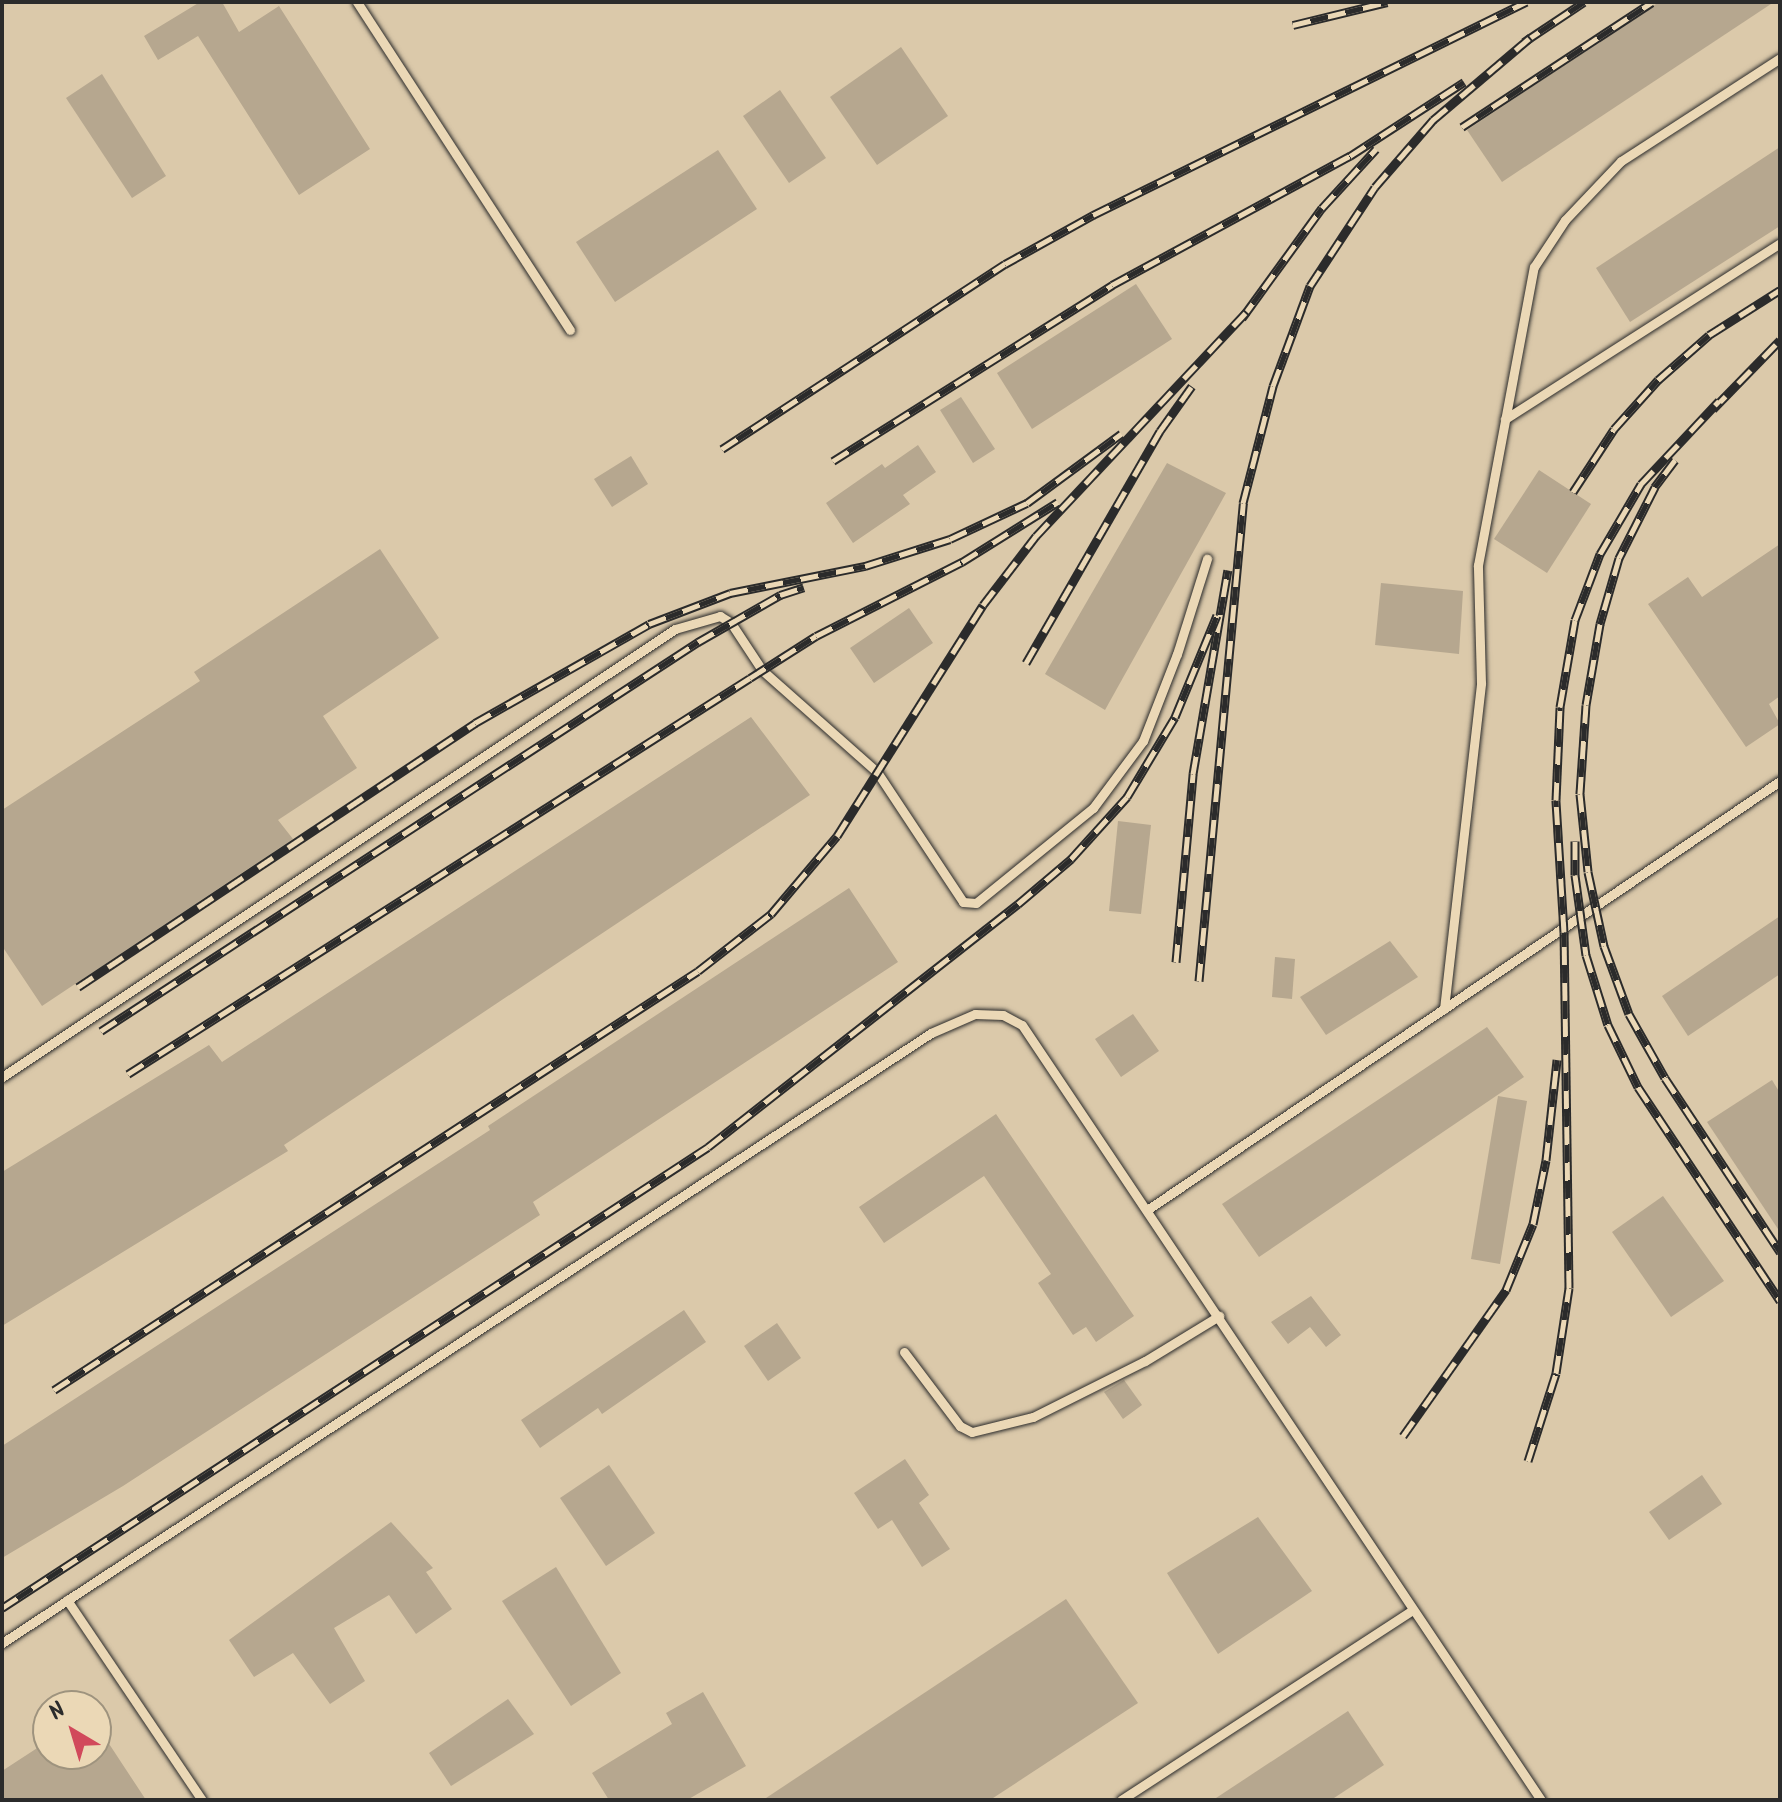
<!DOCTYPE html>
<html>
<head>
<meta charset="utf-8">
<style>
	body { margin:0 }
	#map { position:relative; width:1782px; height:1802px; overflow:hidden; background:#ebd8b6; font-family:Kalam,sans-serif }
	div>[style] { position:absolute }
	.built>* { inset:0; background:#dbc9aa }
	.building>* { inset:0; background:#b6a78f }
	.roads { filter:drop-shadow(0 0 2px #2b2b2b) drop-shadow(0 0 2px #2b2b2b) }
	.lane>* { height:9px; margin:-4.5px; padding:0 4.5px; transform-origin:4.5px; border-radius:4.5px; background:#ebd8b6 }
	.rail>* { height:9px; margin-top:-4.5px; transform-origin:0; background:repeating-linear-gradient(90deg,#ebd8b6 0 18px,#2b2b2b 0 36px); box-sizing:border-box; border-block:2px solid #2b2b2b }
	span { translate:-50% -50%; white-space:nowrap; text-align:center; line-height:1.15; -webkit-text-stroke:6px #ebd8b6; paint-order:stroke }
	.frame { position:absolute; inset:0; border:4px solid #2b2b2b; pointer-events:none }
	.north { position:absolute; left:32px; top:1690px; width:80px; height:80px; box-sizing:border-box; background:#ebd8b6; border:2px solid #9e937e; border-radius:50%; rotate:322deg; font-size:22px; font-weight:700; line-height:32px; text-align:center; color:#2b2b2b }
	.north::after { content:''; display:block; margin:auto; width:28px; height:36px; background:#d1495b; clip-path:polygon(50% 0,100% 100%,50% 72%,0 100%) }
</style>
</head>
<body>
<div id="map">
	<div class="built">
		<i style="clip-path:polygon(evenodd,2px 2px,1780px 2px,1780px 1800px,2px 1800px,2px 2px,48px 1706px,96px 1706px,96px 1754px,48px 1754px,48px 1706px)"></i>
	</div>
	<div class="building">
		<i style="clip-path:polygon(200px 2px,222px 2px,239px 32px,279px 6px,370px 149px,299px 195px,198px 36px,158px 60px,144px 36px)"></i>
		<i style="clip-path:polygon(1659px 2px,1774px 2px,1502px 182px,1467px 130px)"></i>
		<i style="clip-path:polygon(901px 47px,948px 116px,877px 165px,830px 97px)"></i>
		<i style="clip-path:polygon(102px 74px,166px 176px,132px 198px,66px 98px)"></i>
		<i style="clip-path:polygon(780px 90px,826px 158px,789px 183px,743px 116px)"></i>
		<i style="clip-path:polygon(1780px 147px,1780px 226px,1630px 322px,1596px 268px)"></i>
		<i style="clip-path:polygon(718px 150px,757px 209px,615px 302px,576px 242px)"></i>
		<i style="clip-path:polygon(1136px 284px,1172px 339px,1032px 429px,997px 373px)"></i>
		<i style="clip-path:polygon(961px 397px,995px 449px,973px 463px,940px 410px)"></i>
		<i style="clip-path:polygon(918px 445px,936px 472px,903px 495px,910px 504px,853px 543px,826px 503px,882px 464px,885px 468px)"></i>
		<i style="clip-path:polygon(631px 456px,648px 484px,612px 507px,594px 479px)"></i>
		<i style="clip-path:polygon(1167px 463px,1226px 493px,1105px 710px,1045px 674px)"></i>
		<i style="clip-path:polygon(1539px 470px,1591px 504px,1547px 573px,1494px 539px)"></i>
		<i style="clip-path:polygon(1780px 544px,1780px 696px,1769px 704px,1780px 724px,1746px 747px,1648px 604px,1688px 577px,1702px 597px)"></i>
		<i style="clip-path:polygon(380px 549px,439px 638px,323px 716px,357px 768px,278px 820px,293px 839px,42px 1006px,2px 946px,2px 810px,200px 681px,194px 672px)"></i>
		<i style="clip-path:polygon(1381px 583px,1463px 591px,1459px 654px,1375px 645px)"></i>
		<i style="clip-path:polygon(909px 608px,933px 643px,874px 683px,850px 648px)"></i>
		<i style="clip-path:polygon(751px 717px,810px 795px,284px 1145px,288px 1151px,2px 1326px,2px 1172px,209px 1045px,222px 1062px)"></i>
		<i style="clip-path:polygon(1118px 821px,1151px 825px,1141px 914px,1109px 911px)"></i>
		<i style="clip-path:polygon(849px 888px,898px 962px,533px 1202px,540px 1215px,123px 1486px,2px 1558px,2px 1446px,490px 1130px,488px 1126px)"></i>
		<i style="clip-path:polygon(1780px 916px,1780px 974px,1688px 1036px,1662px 996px)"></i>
		<i style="clip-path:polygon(1390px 941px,1418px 977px,1326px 1035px,1300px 997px)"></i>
		<i style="clip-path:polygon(1275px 957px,1295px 959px,1292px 999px,1272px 997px)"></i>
		<i style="clip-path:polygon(1133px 1014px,1159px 1051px,1121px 1077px,1095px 1039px)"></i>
		<i style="clip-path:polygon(1487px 1027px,1524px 1077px,1259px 1257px,1222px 1204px)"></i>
		<i style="clip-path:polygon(1772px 1080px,1780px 1093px,1780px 1232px,1707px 1122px)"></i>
		<i style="clip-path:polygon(1498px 1096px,1527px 1101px,1500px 1264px,1471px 1259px)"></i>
		<i style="clip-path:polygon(996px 1114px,1134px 1316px,1096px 1342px,1086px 1327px,1073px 1335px,1038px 1283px,1051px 1274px,984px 1176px,884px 1243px,859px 1207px)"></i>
		<i style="clip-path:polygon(1663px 1196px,1724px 1281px,1671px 1317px,1612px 1232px)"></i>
		<i style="clip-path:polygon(1311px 1296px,1341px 1335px,1326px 1347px,1310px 1327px,1288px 1344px,1271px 1322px)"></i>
		<i style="clip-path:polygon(684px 1310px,706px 1342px,602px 1414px,598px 1408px,540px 1448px,521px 1420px)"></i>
		<i style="clip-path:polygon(777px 1323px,801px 1358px,768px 1381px,744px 1346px)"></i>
		<i style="clip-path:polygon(1124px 1380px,1142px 1405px,1123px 1419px,1104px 1392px)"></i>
		<i style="clip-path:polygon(905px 1459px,929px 1495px,919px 1503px,950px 1549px,922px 1567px,892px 1520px,878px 1529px,854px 1493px)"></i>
		<i style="clip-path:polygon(609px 1465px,655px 1533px,606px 1566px,560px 1498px)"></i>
		<i style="clip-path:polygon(1702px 1475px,1722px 1504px,1669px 1540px,1649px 1512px)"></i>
		<i style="clip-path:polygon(1258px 1517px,1312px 1591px,1218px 1654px,1167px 1573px)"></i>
		<i style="clip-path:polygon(391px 1522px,433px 1568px,426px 1572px,452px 1609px,416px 1634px,389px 1595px,334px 1628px,365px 1681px,330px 1704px,293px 1653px,254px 1677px,229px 1640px)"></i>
		<i style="clip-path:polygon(556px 1567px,621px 1673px,571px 1706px,502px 1601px)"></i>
		<i style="clip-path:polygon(1066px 1599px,1138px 1703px,990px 1800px,763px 1800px)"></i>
		<i style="clip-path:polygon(703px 1692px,746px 1766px,687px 1800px,609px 1800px,592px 1773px,672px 1724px,666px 1713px)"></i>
		<i style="clip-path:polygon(508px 1699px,534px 1734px,451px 1786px,429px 1753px)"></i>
		<i style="clip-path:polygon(1348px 1711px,1384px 1765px,1331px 1800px,1213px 1800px)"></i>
		<i style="clip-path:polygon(96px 1724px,146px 1800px,2px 1800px,2px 1771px,48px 1741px,48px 1754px,96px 1754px)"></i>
	</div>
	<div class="roads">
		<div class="lane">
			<i style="left:357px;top:2px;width:391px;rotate:57deg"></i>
			<i style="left:1505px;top:419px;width:326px;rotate:-32.6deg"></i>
			<i style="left:1444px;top:1009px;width:328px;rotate:-83.5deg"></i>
			<i style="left:1481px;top:683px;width:118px;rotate:-91.5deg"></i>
			<i style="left:1478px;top:565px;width:303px;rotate:-79.4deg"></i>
			<i style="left:1534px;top:267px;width:56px;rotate:-56.6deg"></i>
			<i style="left:1565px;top:220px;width:81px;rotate:-46.5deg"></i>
			<i style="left:1621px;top:161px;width:189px;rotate:-32.9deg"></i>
			<i style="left:2px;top:1077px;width:808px;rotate:-33.65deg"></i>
			<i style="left:675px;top:629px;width:47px;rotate:-16.1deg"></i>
			<i style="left:720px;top:616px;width:13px;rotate:32deg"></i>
			<i style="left:731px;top:623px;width:56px;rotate:56.6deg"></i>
			<i style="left:762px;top:670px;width:154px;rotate:41.6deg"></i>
			<i style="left:877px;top:772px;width:156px;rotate:56.5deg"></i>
			<i style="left:963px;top:902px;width:13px;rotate:4deg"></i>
			<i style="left:976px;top:903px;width:151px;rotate:-39.1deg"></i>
			<i style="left:1093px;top:808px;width:84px;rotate:-53.3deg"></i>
			<i style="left:1143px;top:741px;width:93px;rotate:-68.7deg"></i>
			<i style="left:1177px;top:654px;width:100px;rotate:-72.5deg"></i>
			<i style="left:1147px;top:1210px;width:765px;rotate:-34.13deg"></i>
			<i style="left:904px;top:1352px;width:93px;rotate:52.9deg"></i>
			<i style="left:960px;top:1426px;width:13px;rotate:27deg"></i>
			<i style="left:972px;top:1432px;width:63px;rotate:-13.8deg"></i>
			<i style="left:1033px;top:1417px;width:125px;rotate:-26.6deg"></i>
			<i style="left:1145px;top:1361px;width:87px;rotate:-31.3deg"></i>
			<i style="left:67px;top:1600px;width:241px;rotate:56deg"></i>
			<i style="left:2px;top:1643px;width:1111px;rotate:-33.29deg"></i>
			<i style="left:931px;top:1033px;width:48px;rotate:-23.4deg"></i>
			<i style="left:975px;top:1014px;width:28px;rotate:2deg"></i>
			<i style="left:1003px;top:1015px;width:21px;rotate:28deg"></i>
			<i style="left:1022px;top:1025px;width:933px;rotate:56.19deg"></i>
			<i style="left:1121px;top:1800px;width:348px;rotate:-33.1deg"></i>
		</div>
	</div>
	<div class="rail">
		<i style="left:1293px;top:25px;width:97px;rotate:-13.7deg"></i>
		<i style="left:1524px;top:42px;width:72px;rotate:-33.7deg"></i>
		<i style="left:1462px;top:127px;width:227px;rotate:-33.3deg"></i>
		<i style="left:1242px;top:318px;width:136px;rotate:-54deg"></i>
		<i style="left:1322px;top:208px;width:80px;rotate:-47.5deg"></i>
		<i style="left:1713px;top:409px;width:96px;rotate:-45.8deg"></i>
		<i style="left:722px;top:449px;width:338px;rotate:-33.2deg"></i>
		<i style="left:1005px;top:264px;width:101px;rotate:-29.1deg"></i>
		<i style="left:1093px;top:215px;width:483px;rotate:-26.2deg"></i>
		<i style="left:1675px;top:460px;width:34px;rotate:127deg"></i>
		<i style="left:1655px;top:487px;width:80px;rotate:116.9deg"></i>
		<i style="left:1619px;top:558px;width:69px;rotate:106.1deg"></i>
		<i style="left:1600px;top:624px;width:82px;rotate:99.8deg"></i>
		<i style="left:1586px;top:705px;width:89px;rotate:93.9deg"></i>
		<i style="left:1580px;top:794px;width:78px;rotate:84.1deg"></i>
		<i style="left:1588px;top:872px;width:76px;rotate:77.8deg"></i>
		<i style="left:1604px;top:946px;width:72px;rotate:69.8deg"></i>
		<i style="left:1629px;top:1014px;width:73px;rotate:60.6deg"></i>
		<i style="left:1665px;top:1078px;width:209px;rotate:56.5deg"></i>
		<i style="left:833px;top:461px;width:330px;rotate:-32.2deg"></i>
		<i style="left:1112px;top:285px;width:271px;rotate:-28.5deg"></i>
		<i style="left:1350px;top:156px;width:136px;rotate:-33deg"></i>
		<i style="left:1573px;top:492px;width:75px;rotate:-56.9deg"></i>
		<i style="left:1614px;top:429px;width:66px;rotate:-48.1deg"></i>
		<i style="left:1658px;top:380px;width:68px;rotate:-41.4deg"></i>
		<i style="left:1709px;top:335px;width:84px;rotate:-32.4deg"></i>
		<i style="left:1026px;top:663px;width:268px;rotate:-60deg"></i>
		<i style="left:1160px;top:431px;width:55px;rotate:-54.6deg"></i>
		<i style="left:1575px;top:841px;width:34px;rotate:90deg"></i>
		<i style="left:1575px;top:875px;width:81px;rotate:82.2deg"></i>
		<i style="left:1586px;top:955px;width:73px;rotate:72.6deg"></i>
		<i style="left:1608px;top:1025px;width:69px;rotate:64.2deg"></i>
		<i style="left:1638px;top:1087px;width:257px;rotate:56.4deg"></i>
		<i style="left:1176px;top:962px;width:189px;rotate:-84.8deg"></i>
		<i style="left:1193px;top:774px;width:207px;rotate:-80.3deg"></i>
		<i style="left:1199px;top:981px;width:480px;rotate:-84.7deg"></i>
		<i style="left:1243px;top:503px;width:121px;rotate:-75.6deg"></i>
		<i style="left:1273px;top:386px;width:107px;rotate:-69.7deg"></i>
		<i style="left:1310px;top:286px;width:118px;rotate:-56.7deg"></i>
		<i style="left:1375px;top:187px;width:89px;rotate:-49.1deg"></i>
		<i style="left:1433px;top:120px;width:128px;rotate:-40.3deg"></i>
		<i style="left:78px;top:987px;width:477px;rotate:-33.6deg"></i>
		<i style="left:475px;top:723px;width:200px;rotate:-29.6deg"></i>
		<i style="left:649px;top:624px;width:87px;rotate:-20.9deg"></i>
		<i style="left:730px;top:593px;width:138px;rotate:-11.3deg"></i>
		<i style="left:865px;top:566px;width:89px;rotate:-17.6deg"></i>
		<i style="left:950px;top:539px;width:85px;rotate:-25.1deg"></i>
		<i style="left:1027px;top:503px;width:117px;rotate:-36.3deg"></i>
		<i style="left:101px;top:1031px;width:713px;rotate:-33.09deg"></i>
		<i style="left:698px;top:642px;width:95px;rotate:-29.8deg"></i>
		<i style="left:780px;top:595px;width:25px;rotate:-18deg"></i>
		<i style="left:128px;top:1074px;width:737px;rotate:-32.48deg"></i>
		<i style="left:750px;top:678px;width:78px;rotate:-32.5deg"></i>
		<i style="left:816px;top:636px;width:164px;rotate:-26.9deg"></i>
		<i style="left:962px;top:562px;width:113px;rotate:-32deg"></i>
		<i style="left:54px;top:1390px;width:768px;rotate:-33.05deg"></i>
		<i style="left:698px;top:971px;width:93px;rotate:-38deg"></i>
		<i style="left:771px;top:914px;width:102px;rotate:-49.8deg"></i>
		<i style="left:837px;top:836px;width:273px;rotate:-57.7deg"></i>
		<i style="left:983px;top:605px;width:87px;rotate:-52.5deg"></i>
		<i style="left:1036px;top:536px;width:308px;rotate:-46.8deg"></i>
		<i style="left:1403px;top:1436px;width:179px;rotate:-54.8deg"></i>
		<i style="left:1506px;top:1290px;width:71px;rotate:-67.8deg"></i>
		<i style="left:1533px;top:1224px;width:65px;rotate:-78.5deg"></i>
		<i style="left:1546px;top:1160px;width:101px;rotate:-83.7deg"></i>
		<i style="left:1528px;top:1461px;width:92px;rotate:-72.3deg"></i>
		<i style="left:1556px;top:1373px;width:86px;rotate:-81.3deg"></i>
		<i style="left:1569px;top:1288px;width:356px;rotate:-90.8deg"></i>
		<i style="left:1564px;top:932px;width:132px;rotate:-93.5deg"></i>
		<i style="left:1556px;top:800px;width:93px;rotate:-87.5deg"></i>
		<i style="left:1560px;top:707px;width:88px;rotate:-80.2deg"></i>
		<i style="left:1575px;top:620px;width:71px;rotate:-69.3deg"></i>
		<i style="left:1600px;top:554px;width:81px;rotate:-59.6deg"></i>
		<i style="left:1641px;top:484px;width:114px;rotate:-46.8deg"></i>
		<i style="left:2px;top:1608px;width:843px;rotate:-33.14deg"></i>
		<i style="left:708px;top:1147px;width:394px;rotate:-38.1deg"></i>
		<i style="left:1018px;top:904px;width:70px;rotate:-40.3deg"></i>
		<i style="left:1071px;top:859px;width:84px;rotate:-47.9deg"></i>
		<i style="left:1127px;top:797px;width:93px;rotate:-59deg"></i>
		<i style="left:1175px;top:717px;width:110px;rotate:-67.6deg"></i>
	</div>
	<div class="frame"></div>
	<div class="north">N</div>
</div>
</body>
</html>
